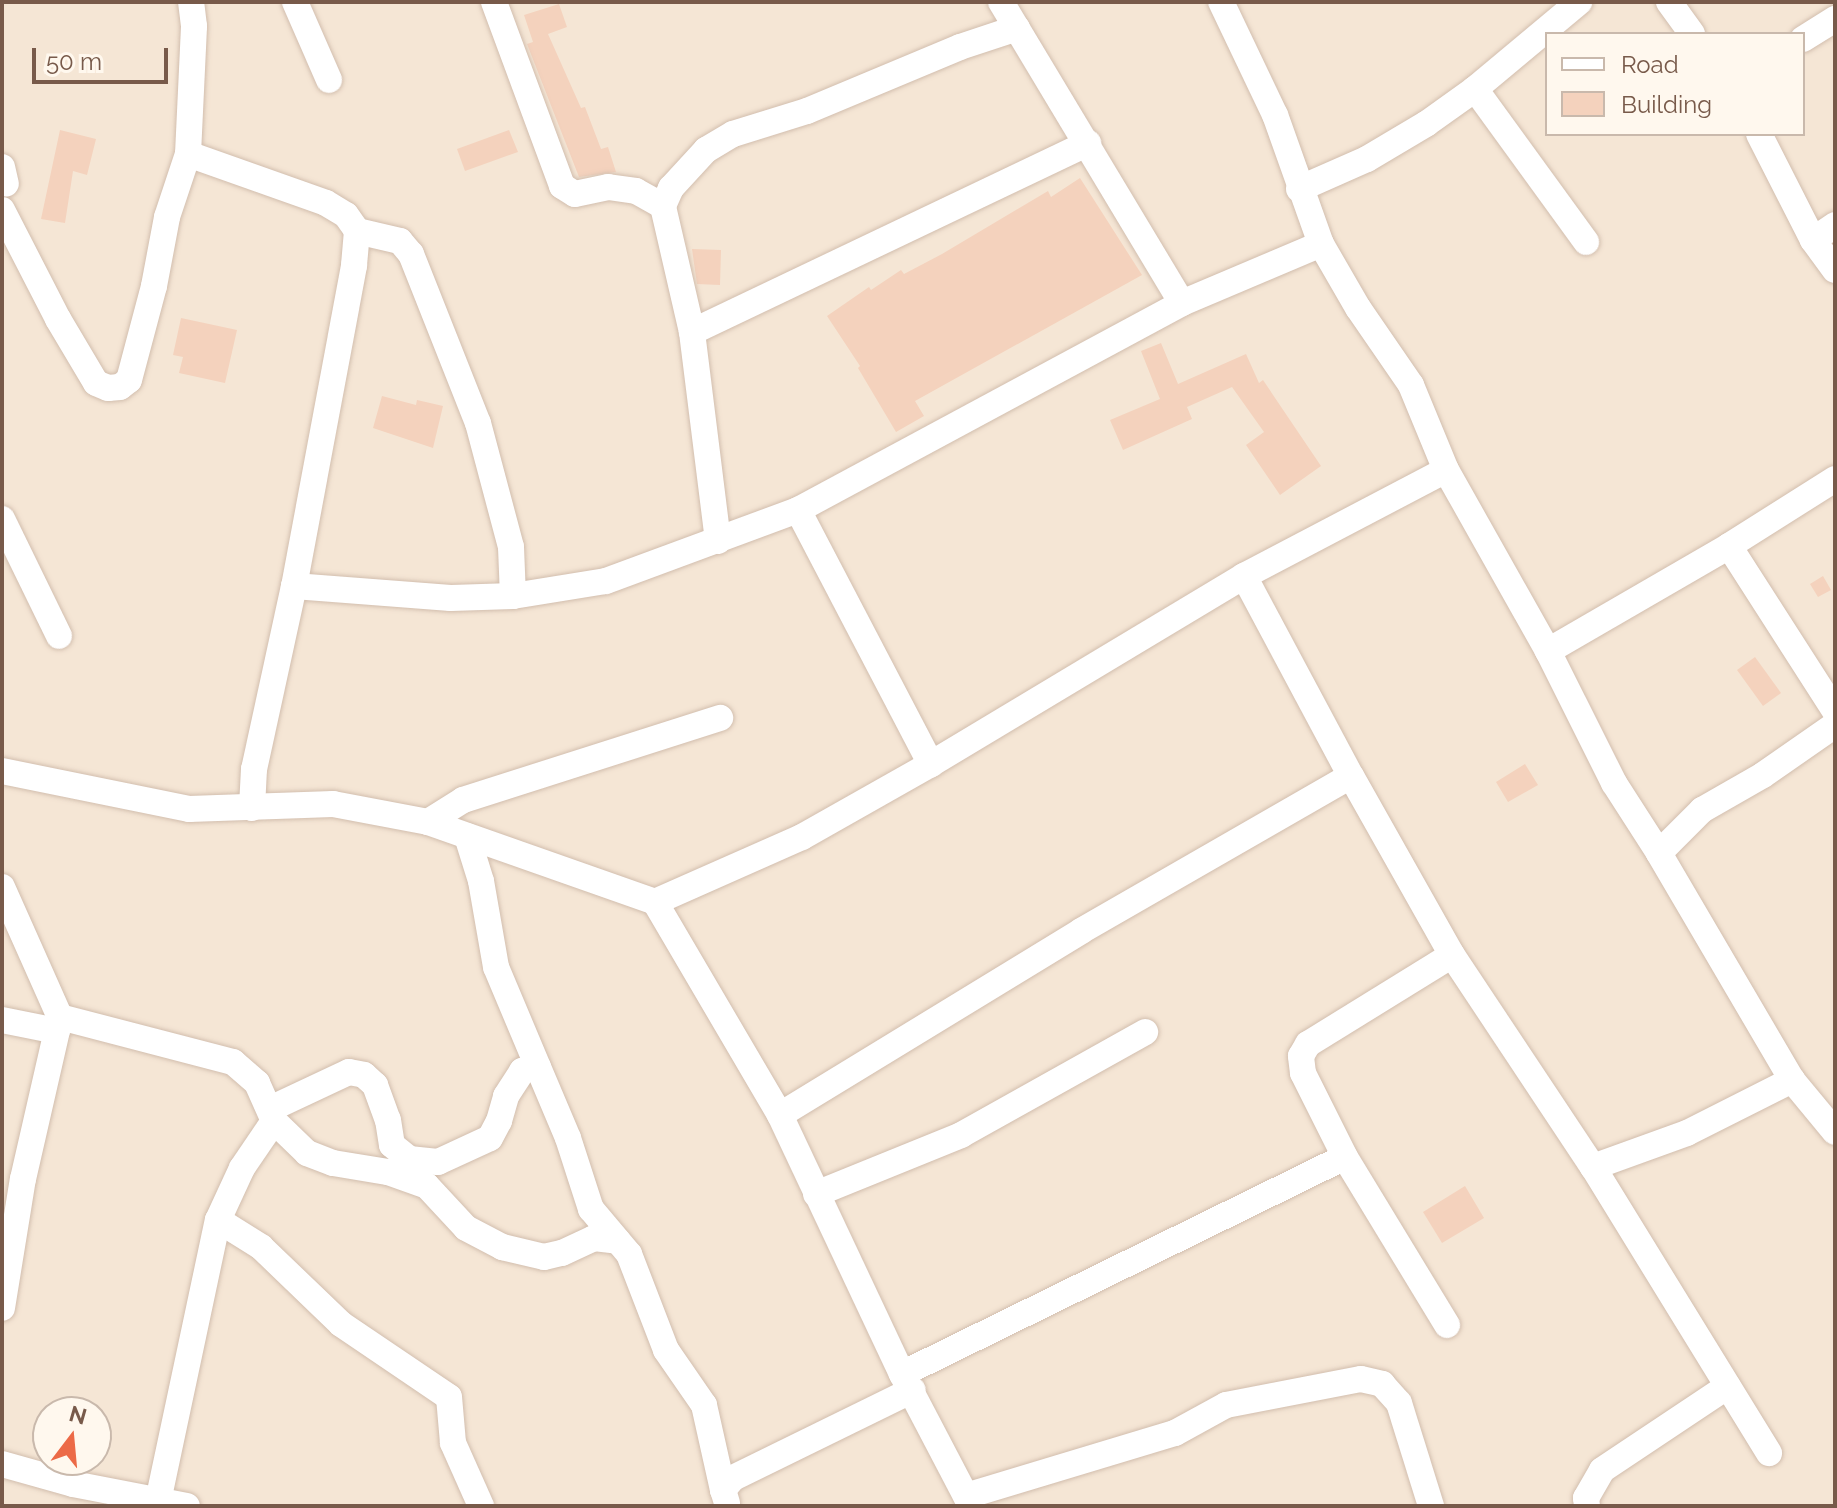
<!DOCTYPE html>
<html>
<head>
<meta charset="utf-8">
<style>
	body { margin:0 }
	#map { position:relative; width:1837px; height:1508px; overflow:hidden; background:#fdf4e7; font-family:Raleway,sans-serif }
	div>[style] { position:absolute }
	.residential>* { inset:0; background:#f5e6d5 }
	.building>* { inset:0; background:#f4d2bd }
	.roads { filter:drop-shadow(0 0 2px #d2beae) drop-shadow(0 0 2px #d2beae) }
	.minor>* { height:26px; margin:-13px; padding:0 13px; transform-origin:13px; border-radius:13px; background:#fff }
	span { translate:-50% -50%; white-space:nowrap; text-align:center; line-height:1.15; -webkit-text-stroke:6px #fff8ee; paint-order:stroke }
	.frame { position:absolute; inset:0; border:4px solid #785a4a; pointer-events:none }
	.legend { position:absolute; left:1545px; top:32px; width:260px; height:104px; box-sizing:border-box; background:#fff8ee; border:2px solid #c9b9ac; margin:0; padding:10px 14px; list-style:none; font-size:24px; color:#785a4a }
	.legend li { display:flex; align-items:center; gap:16px; height:40px }
	.legend b { width:40px; border:2px solid #c9b9ac }
	.north { position:absolute; left:32px; top:1396px; width:80px; height:80px; box-sizing:border-box; background:#fff8ee; border:2px solid #c9b9ac; border-radius:50%; rotate:16deg; font-size:22px; font-weight:700; line-height:32px; text-align:center; color:#785a4a }
	.north::after { content:''; display:block; margin:auto; width:28px; height:36px; background:#ec6a47; clip-path:polygon(50% 0,100% 100%,50% 72%,0 100%) }
	.scale { position:absolute; left:32px; top:48px; width:136px; height:36px; box-sizing:border-box; border:4px solid #785a4a; border-top:0; padding-left:10px; font-size:24px; line-height:28px; white-space:nowrap; color:#785a4a; -webkit-text-stroke:6px #fff8ee; paint-order:stroke }
</style>
</head>
<body>
<div id="map">
	<div class="residential">
		<i style="clip-path:polygon(evenodd,2px 2px,1835px 2px,1835px 1506px,2px 1506px,2px 2px,1547px 34px,1803px 34px,1803px 134px,1547px 134px,1547px 34px,2px 2px,48px 1412px,96px 1412px,96px 1460px,48px 1460px,48px 1412px)"></i>
	</div>
	<div class="building">
		<i style="clip-path:polygon(559px 4px,567px 27px,548px 34px,581px 108px,585px 107px,601px 149px,608px 147px,616px 172px,579px 177px,527px 44px,533px 42px,524px 15px)"></i>
		<i style="clip-path:polygon(60px 130px,96px 139px,87px 175px,73px 171px,65px 223px,41px 219px)"></i>
		<i style="clip-path:polygon(509px 130px,518px 152px,465px 171px,457px 149px)"></i>
		<i style="clip-path:polygon(1080px 178px,1142px 275px,915px 401px,924px 416px,896px 432px,858px 368px,860px 366px,827px 316px,869px 287px,871px 290px,901px 270px,904px 274px,942px 254px,1048px 191px,1051px 197px)"></i>
		<i style="clip-path:polygon(692px 249px,721px 250px,720px 285px,697px 284px)"></i>
		<i style="clip-path:polygon(181px 318px,237px 330px,225px 383px,179px 373px,183px 357px,173px 355px)"></i>
		<i style="clip-path:polygon(1161px 343px,1178px 384px,1246px 354px,1259px 383px,1263px 380px,1321px 466px,1280px 495px,1246px 445px,1264px 432px,1232px 387px,1187px 407px,1192px 419px,1123px 450px,1110px 420px,1160px 399px,1141px 351px)"></i>
		<i style="clip-path:polygon(382px 396px,416px 405px,417px 400px,443px 406px,433px 448px,373px 428px)"></i>
		<i style="clip-path:polygon(1823px 576px,1831px 590px,1818px 597px,1810px 584px)"></i>
		<i style="clip-path:polygon(1755px 657px,1781px 693px,1763px 706px,1737px 670px)"></i>
		<i style="clip-path:polygon(1525px 764px,1538px 785px,1508px 802px,1496px 782px)"></i>
		<i style="clip-path:polygon(1465px 1186px,1484px 1218px,1442px 1243px,1423px 1212px)"></i>
	</div>
	<div class="roads">
		<div class="minor">
			<i style="left:295px;top:2px;width:85px;rotate:66.4deg"></i>
			<i style="left:494px;top:2px;width:196px;rotate:69.7deg"></i>
			<i style="left:562px;top:186px;width:15px;rotate:32deg"></i>
			<i style="left:575px;top:194px;width:34px;rotate:-12deg"></i>
			<i style="left:608px;top:187px;width:28px;rotate:8deg"></i>
			<i style="left:636px;top:191px;width:31px;rotate:29deg"></i>
			<i style="left:1001px;top:2px;width:351px;rotate:59deg"></i>
			<i style="left:1669px;top:2px;width:39px;rotate:54deg"></i>
			<i style="left:1803px;top:39px;width:38px;rotate:-32deg"></i>
			<i style="left:1475px;top:89px;width:189px;rotate:54deg"></i>
			<i style="left:1759px;top:134px;width:119px;rotate:63deg"></i>
			<i style="left:1813px;top:240px;width:37px;rotate:54deg"></i>
			<i style="left:188px;top:154px;width:146px;rotate:19.5deg"></i>
			<i style="left:326px;top:203px;width:23px;rotate:31deg"></i>
			<i style="left:346px;top:215px;width:19px;rotate:55deg"></i>
			<i style="left:357px;top:231px;width:35px;rotate:95deg"></i>
			<i style="left:354px;top:266px;width:326px;rotate:100.6deg"></i>
			<i style="left:294px;top:586px;width:187px;rotate:102.3deg"></i>
			<i style="left:254px;top:769px;width:39px;rotate:93deg"></i>
			<i style="left:2px;top:167px;width:17px;rotate:77deg"></i>
			<i style="left:1299px;top:189px;width:74px;rotate:-23.8deg"></i>
			<i style="left:1367px;top:159px;width:69px;rotate:-30.7deg"></i>
			<i style="left:1426px;top:124px;width:60px;rotate:-35.5deg"></i>
			<i style="left:1475px;top:89px;width:136px;rotate:-39.9deg"></i>
			<i style="left:2px;top:210px;width:123px;rotate:62.8deg"></i>
			<i style="left:58px;top:319px;width:74px;rotate:59.3deg"></i>
			<i style="left:96px;top:383px;width:13px;rotate:23deg"></i>
			<i style="left:108px;top:388px;width:12px;rotate:-5deg"></i>
			<i style="left:120px;top:387px;width:11px;rotate:-38deg"></i>
			<i style="left:129px;top:380px;width:97px;rotate:-75.1deg"></i>
			<i style="left:154px;top:286px;width:70px;rotate:-79.3deg"></i>
			<i style="left:167px;top:217px;width:66px;rotate:-71.6deg"></i>
			<i style="left:188px;top:154px;width:128px;rotate:-87.3deg"></i>
			<i style="left:194px;top:26px;width:24px;rotate:-97deg"></i>
			<i style="left:357px;top:231px;width:44px;rotate:13.1deg"></i>
			<i style="left:400px;top:241px;width:17px;rotate:50deg"></i>
			<i style="left:411px;top:254px;width:182px;rotate:68.4deg"></i>
			<i style="left:478px;top:423px;width:128px;rotate:75.1deg"></i>
			<i style="left:511px;top:547px;width:49px;rotate:87.7deg"></i>
			<i style="left:1813px;top:240px;width:27px;rotate:-34deg"></i>
			<i style="left:692px;top:332px;width:439px;rotate:-25.5deg"></i>
			<i style="left:1835px;top:479px;width:125px;rotate:147.7deg"></i>
			<i style="left:1729px;top:546px;width:196px;rotate:57.3deg"></i>
			<i style="left:798px;top:510px;width:287px;rotate:62.4deg"></i>
			<i style="left:2px;top:519px;width:130px;rotate:64deg"></i>
			<i style="left:718px;top:541px;width:211px;rotate:-97.1deg"></i>
			<i style="left:692px;top:332px;width:129px;rotate:-103deg"></i>
			<i style="left:663px;top:206px;width:20px;rotate:-66deg"></i>
			<i style="left:671px;top:188px;width:52px;rotate:-47.4deg"></i>
			<i style="left:706px;top:150px;width:31px;rotate:-31deg"></i>
			<i style="left:733px;top:134px;width:77px;rotate:-17.3deg"></i>
			<i style="left:807px;top:111px;width:166px;rotate:-22.7deg"></i>
			<i style="left:960px;top:47px;width:60px;rotate:-18.4deg"></i>
			<i style="left:1244px;top:576px;width:227px;rotate:61.9deg"></i>
			<i style="left:294px;top:586px;width:157px;rotate:4.4deg"></i>
			<i style="left:451px;top:598px;width:62px;rotate:-1.8deg"></i>
			<i style="left:513px;top:596px;width:94px;rotate:-9.2deg"></i>
			<i style="left:606px;top:581px;width:205px;rotate:-20.3deg"></i>
			<i style="left:798px;top:510px;width:436px;rotate:-28.3deg"></i>
			<i style="left:1182px;top:303px;width:151px;rotate:-23deg"></i>
			<i style="left:1548px;top:651px;width:209px;rotate:-30.1deg"></i>
			<i style="left:2px;top:771px;width:191px;rotate:11.5deg"></i>
			<i style="left:189px;top:809px;width:144px;rotate:-2deg"></i>
			<i style="left:333px;top:804px;width:97px;rotate:10.7deg"></i>
			<i style="left:428px;top:822px;width:241px;rotate:19.4deg"></i>
			<i style="left:655px;top:902px;width:247px;rotate:59.6deg"></i>
			<i style="left:780px;top:1115px;width:286px;rotate:64.8deg"></i>
			<i style="left:902px;top:1374px;width:149px;rotate:62.4deg"></i>
			<i style="left:428px;top:822px;width:41px;rotate:-32.2deg"></i>
			<i style="left:463px;top:800px;width:270px;rotate:-17.7deg"></i>
			<i style="left:1659px;top:853px;width:61px;rotate:-45deg"></i>
			<i style="left:1702px;top:810px;width:70px;rotate:-29.8deg"></i>
			<i style="left:1763px;top:775px;width:88px;rotate:-34.8deg"></i>
			<i style="left:2px;top:887px;width:142px;rotate:66deg"></i>
			<i style="left:655px;top:902px;width:161px;rotate:-23.9deg"></i>
			<i style="left:802px;top:837px;width:148px;rotate:-29.5deg"></i>
			<i style="left:931px;top:764px;width:365px;rotate:-31deg"></i>
			<i style="left:1244px;top:576px;width:228px;rotate:-27.7deg"></i>
			<i style="left:2px;top:1020px;width:56px;rotate:11.3deg"></i>
			<i style="left:538px;top:1067px;width:77px;rotate:67.1deg"></i>
			<i style="left:568px;top:1138px;width:75px;rotate:72.1deg"></i>
			<i style="left:591px;top:1209px;width:59px;rotate:49.8deg"></i>
			<i style="left:629px;top:1254px;width:103px;rotate:68.9deg"></i>
			<i style="left:666px;top:1350px;width:67px;rotate:55.4deg"></i>
			<i style="left:704px;top:1405px;width:87px;rotate:77.4deg"></i>
			<i style="left:1792px;top:1080px;width:67px;rotate:50.4deg"></i>
			<i style="left:270px;top:1109px;width:87px;rotate:-25.1deg"></i>
			<i style="left:349px;top:1072px;width:15px;rotate:11deg"></i>
			<i style="left:364px;top:1075px;width:15px;rotate:42deg"></i>
			<i style="left:375px;top:1085px;width:37px;rotate:70deg"></i>
			<i style="left:388px;top:1120px;width:25px;rotate:81deg"></i>
			<i style="left:392px;top:1145px;width:22px;rotate:39deg"></i>
			<i style="left:409px;top:1159px;width:29px;rotate:6deg"></i>
			<i style="left:438px;top:1162px;width:57px;rotate:-24.8deg"></i>
			<i style="left:490px;top:1138px;width:19px;rotate:-62deg"></i>
			<i style="left:499px;top:1121px;width:26px;rotate:-74deg"></i>
			<i style="left:506px;top:1096px;width:30px;rotate:-57deg"></i>
			<i style="left:522px;top:1071px;width:16px;rotate:-14deg"></i>
			<i style="left:538px;top:1067px;width:108px;rotate:-112.8deg"></i>
			<i style="left:496px;top:967px;width:87px;rotate:-99.9deg"></i>
			<i style="left:481px;top:881px;width:47px;rotate:-107.3deg"></i>
			<i style="left:780px;top:1115px;width:353px;rotate:-31.4deg"></i>
			<i style="left:1081px;top:931px;width:311px;rotate:-29.9deg"></i>
			<i style="left:1351px;top:776px;width:206px;rotate:60.6deg"></i>
			<i style="left:1452px;top:955px;width:255px;rotate:56.4deg"></i>
			<i style="left:1593px;top:1167px;width:100px;rotate:-19.9deg"></i>
			<i style="left:1687px;top:1133px;width:118px;rotate:-26.8deg"></i>
			<i style="left:1792px;top:1080px;width:263px;rotate:-120.4deg"></i>
			<i style="left:1659px;top:853px;width:83px;rotate:-122.7deg"></i>
			<i style="left:1614px;top:783px;width:148px;rotate:-116.6deg"></i>
			<i style="left:1548px;top:651px;width:208px;rotate:-119.4deg"></i>
			<i style="left:1446px;top:470px;width:92px;rotate:-112.4deg"></i>
			<i style="left:1411px;top:385px;width:93px;rotate:-124.5deg"></i>
			<i style="left:1358px;top:308px;width:74px;rotate:-120deg"></i>
			<i style="left:1321px;top:244px;width:137px;rotate:-109.6deg"></i>
			<i style="left:1275px;top:115px;width:125px;rotate:-115.5deg"></i>
			<i style="left:1593px;top:1167px;width:336px;rotate:58.4deg"></i>
			<i style="left:816px;top:1194px;width:157px;rotate:-22.1deg"></i>
			<i style="left:961px;top:1135px;width:211px;rotate:-29.2deg"></i>
			<i style="left:218px;top:1220px;width:51px;rotate:32.1deg"></i>
			<i style="left:261px;top:1247px;width:111px;rotate:43.9deg"></i>
			<i style="left:341px;top:1324px;width:130px;rotate:34.1deg"></i>
			<i style="left:449px;top:1397px;width:46px;rotate:85deg"></i>
			<i style="left:453px;top:1443px;width:69px;rotate:66deg"></i>
			<i style="left:2px;top:1308px;width:131px;rotate:-80.8deg"></i>
			<i style="left:23px;top:1179px;width:166px;rotate:-77.1deg"></i>
			<i style="left:60px;top:1017px;width:179px;rotate:14.6deg"></i>
			<i style="left:233px;top:1062px;width:32px;rotate:41deg"></i>
			<i style="left:257px;top:1083px;width:42px;rotate:65.9deg"></i>
			<i style="left:274px;top:1121px;width:46px;rotate:44.1deg"></i>
			<i style="left:307px;top:1153px;width:28px;rotate:21deg"></i>
			<i style="left:333px;top:1163px;width:56px;rotate:9.3deg"></i>
			<i style="left:388px;top:1172px;width:41px;rotate:19.7deg"></i>
			<i style="left:427px;top:1186px;width:57px;rotate:47.1deg"></i>
			<i style="left:466px;top:1228px;width:41px;rotate:27.8deg"></i>
			<i style="left:502px;top:1247px;width:43px;rotate:13.4deg"></i>
			<i style="left:544px;top:1257px;width:18px;rotate:-13deg"></i>
			<i style="left:562px;top:1253px;width:35px;rotate:-25deg"></i>
			<i style="left:594px;top:1238px;width:24px;rotate:7deg"></i>
			<i style="left:1447px;top:1325px;width:197px;rotate:-121.3deg"></i>
			<i style="left:1345px;top:1157px;width:94px;rotate:-116.6deg"></i>
			<i style="left:1303px;top:1073px;width:17px;rotate:-97deg"></i>
			<i style="left:1301px;top:1056px;width:14px;rotate:-60deg"></i>
			<i style="left:1308px;top:1044px;width:169px;rotate:-31.7deg"></i>
			<i style="left:902px;top:1374px;width:493px;rotate:-26.1deg"></i>
			<i style="left:2px;top:1464px;width:74px;rotate:15.7deg"></i>
			<i style="left:73px;top:1484px;width:116px;rotate:10.9deg"></i>
			<i style="left:966px;top:1496px;width:218px;rotate:-16.8deg"></i>
			<i style="left:1175px;top:1433px;width:58px;rotate:-28.8deg"></i>
			<i style="left:1226px;top:1405px;width:137px;rotate:-10.9deg"></i>
			<i style="left:1361px;top:1379px;width:22px;rotate:13deg"></i>
			<i style="left:1382px;top:1384px;width:25px;rotate:48deg"></i>
			<i style="left:1399px;top:1403px;width:108px;rotate:72.7deg"></i>
			<i style="left:727px;top:1503px;width:14px;rotate:-107deg"></i>
			<i style="left:723px;top:1490px;width:16px;rotate:-50deg"></i>
			<i style="left:733px;top:1478px;width:200px;rotate:-26.1deg"></i>
			<i style="left:157px;top:1506px;width:292px;rotate:-78deg"></i>
			<i style="left:218px;top:1220px;width:57px;rotate:-65.2deg"></i>
			<i style="left:242px;top:1168px;width:57px;rotate:-55.8deg"></i>
			<i style="left:1587px;top:1506px;width:8px;rotate:-97deg"></i>
			<i style="left:1586px;top:1498px;width:32px;rotate:-60deg"></i>
			<i style="left:1602px;top:1470px;width:151px;rotate:-33.7deg"></i>
		</div>
	</div>
	<div class="frame"></div>
	<ul class="legend">
	<li><b style="height:10px;background:#fff"></b>Road</li>
	<li><b style="height:22px;background:#f4d2bd"></b>Building</li>
	</ul>
	<div class="north">N</div>
	<div class="scale">50 m</div>
</div>
</body>
</html>
